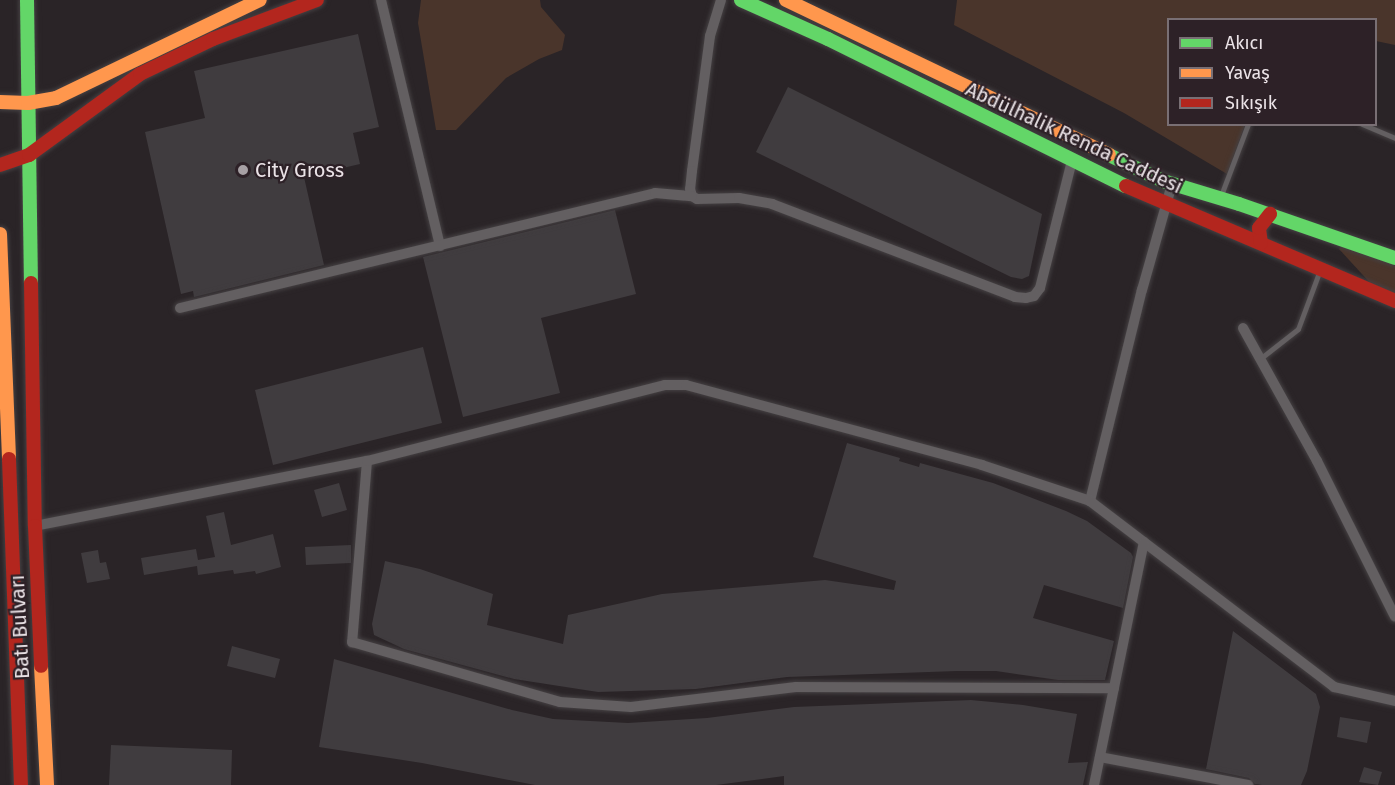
<!DOCTYPE html>
<html>
<head>
<meta charset="utf-8">
<style>
	body { margin:0 }
	#map { position:relative; width:1395px; height:785px; overflow:hidden; background:#2a2427; font-family:"Fira Sans",sans-serif }
	div>[style] { position:absolute }
	.green>* { inset:0; background:#4a352b }
	.building>* { inset:0; background:#403c3f }
	.roads { filter:drop-shadow(0 0 2px #454143) drop-shadow(0 0 2px #454143) }
	.lane>* { height:5px; margin:-2.5px; padding:0 2.5px; transform-origin:2.5px; border-radius:2.5px; background:#635f61 }
	.street>* { height:10px; margin:-5px; padding:0 5px; transform-origin:5px; border-radius:5px; background:#635f61 }
	.fast>* { height:14px; margin:-7px; padding:0 7px; transform-origin:7px; border-radius:7px; background:#63d668 }
	.slow>* { height:14px; margin:-7px; padding:0 7px; transform-origin:7px; border-radius:7px; background:#ff974d }
	.jam>* { height:14px; margin:-7px; padding:0 7px; transform-origin:7px; border-radius:7px; background:#b3261e }
	.dots>* { width:16px; height:16px; translate:-50% -50%; box-sizing:border-box; border:3px solid #2d2127; border-radius:50% }
	span { translate:-50% -50%; white-space:nowrap; text-align:center; line-height:1.15; -webkit-text-stroke:4.5px #2d2127; paint-order:stroke }
	.street-label { font-size:20px; color:#ebe3e7 }
	.poi-label { font-size:20px; color:#ebe3e7 }
	.left { translate:0 -50%; text-align:left }
	.legend { position:absolute; left:1167px; top:18px; width:210px; height:108px; box-sizing:border-box; background:#2d2127; border:2px solid #796f74; margin:0; padding:8px 10px; list-style:none; font-size:18px; color:#ebe3e7 }
	.legend li { display:flex; align-items:center; gap:12px; height:30px }
	.legend b { width:30px; border:2px solid #796f74 }
</style>
</head>
<body>
<div id="map">
	<div class="green">
		<i style="clip-path:polygon(421px 0,540px 0,541px 7px,565px 35px,562px 50px,539px 59px,506px 78px,456px 130px,436px 130px,418px 23px)"></i>
		<i style="clip-path:polygon(957px 0,1395px 0,1395px 45px,1376px 41px,1376px 20px,1168px 20px,1168px 124px,1245px 125px,1227px 174px,1124px 113px,954px 25px)"></i>
		<i style="clip-path:polygon(1344px 244px,1395px 266px,1395px 294px,1372px 285px,1339px 249px)"></i>
	</div>
	<div class="building">
		<i style="clip-path:polygon(358px 34px,379px 127px,353px 133px,360px 164px,304px 177px,324px 265px,194px 297px,193px 291px,181px 294px,145px 132px,205px 118px,194px 71px)"></i>
		<i style="clip-path:polygon(788px 87px,1042px 214px,1029px 276px,1022px 279px,1011px 277px,756px 152px)"></i>
		<i style="clip-path:polygon(615px 210px,636px 294px,541px 318px,560px 393px,463px 417px,423px 257px)"></i>
		<i style="clip-path:polygon(423px 347px,442px 423px,273px 465px,255px 390px)"></i>
		<i style="clip-path:polygon(847px 443px,900px 458px,899px 461px,919px 467px,920px 463px,993px 483px,1066px 511px,1087px 521px,1131px 553px,1133px 557px,1123px 608px,1044px 585px,1033px 618px,1114px 641px,1105px 680px,1058px 680px,996px 671px,957px 671px,787px 677px,696px 689px,598px 692px,514px 679px,404px 649px,374px 635px,372px 624px,385px 561px,420px 569px,493px 594px,487px 625px,563px 644px,568px 615px,662px 594px,825px 580px,894px 590px,896px 581px,813px 557px)"></i>
		<i style="clip-path:polygon(339px 483px,347px 510px,322px 517px,314px 490px)"></i>
		<i style="clip-path:polygon(224px 512px,231px 545px,273px 534px,281px 567px,256px 574px,255px 571px,234px 574px,233px 570px,198px 575px,197px 566px,144px 575px,141px 558px,196px 549px,198px 560px,215px 557px,206px 516px)"></i>
		<i style="clip-path:polygon(351px 545px,351px 563px,306px 565px,305px 547px)"></i>
		<i style="clip-path:polygon(98px 550px,100px 563px,106px 562px,110px 579px,87px 583px,81px 553px)"></i>
		<i style="clip-path:polygon(1233px 631px,1316px 694px,1320px 707px,1307px 771px,1301px 785px,1262px 785px,1255px 784px,1249px 778px,1206px 769px)"></i>
		<i style="clip-path:polygon(232px 646px,280px 659px,275px 678px,227px 666px)"></i>
		<i style="clip-path:polygon(334px 659px,512px 710px,553px 719px,628px 723px,707px 718px,794px 707px,971px 700px,1023px 705px,1077px 714px,1068px 763px,1088px 762px,1083px 785px,784px 785px,784px 776px,716px 785px,535px 785px,422px 763px,319px 747px)"></i>
		<i style="clip-path:polygon(1340px 717px,1371px 722px,1367px 743px,1337px 737px)"></i>
		<i style="clip-path:polygon(111px 745px,232px 750px,231px 785px,109px 785px)"></i>
		<i style="clip-path:polygon(1364px 767px,1382px 772px,1378px 785px,1359px 782px)"></i>
	</div>
	<div class="roads">
		<div class="lane">
			<i style="left:1362px;top:124px;width:36px;rotate:23deg"></i>
			<i style="left:1220px;top:198px;width:79px;rotate:-69.3deg"></i>
			<i style="left:1261px;top:358px;width:47px;rotate:-38.1deg"></i>
			<i style="left:1298px;top:329px;width:63px;rotate:-69.6deg"></i>
		</div>
		<div class="street">
			<i style="left:381px;top:0;width:253px;rotate:76.5deg"></i>
			<i style="left:721px;top:0;width:38px;rotate:107deg"></i>
			<i style="left:710px;top:36px;width:136px;rotate:97.6deg"></i>
			<i style="left:692px;top:171px;width:18px;rotate:96deg"></i>
			<i style="left:690px;top:189px;width:7px;rotate:74deg"></i>
			<i style="left:692px;top:196px;width:6px;rotate:31deg"></i>
			<i style="left:697px;top:199px;width:42px;rotate:-1.4deg"></i>
			<i style="left:739px;top:198px;width:34px;rotate:10deg"></i>
			<i style="left:772px;top:204px;width:260px;rotate:20.9deg"></i>
			<i style="left:1015px;top:297px;width:11px;rotate:5deg"></i>
			<i style="left:1026px;top:298px;width:8px;rotate:-14deg"></i>
			<i style="left:1034px;top:296px;width:10px;rotate:-53deg"></i>
			<i style="left:1040px;top:288px;width:131px;rotate:-75.9deg"></i>
			<i style="left:180px;top:308px;width:489px;rotate:-13.6deg"></i>
			<i style="left:655px;top:193px;width:37px;rotate:5deg"></i>
			<i style="left:1243px;top:328px;width:152px;rotate:60.9deg"></i>
			<i style="left:1317px;top:461px;width:174px;rotate:63.4deg"></i>
			<i style="left:367px;top:461px;width:182px;rotate:94.7deg"></i>
			<i style="left:352px;top:642px;width:216px;rotate:16.1deg"></i>
			<i style="left:560px;top:702px;width:71px;rotate:4deg"></i>
			<i style="left:631px;top:707px;width:166px;rotate:-6.9deg"></i>
			<i style="left:796px;top:687px;width:318px;rotate:0.2deg"></i>
			<i style="left:1090px;top:501px;width:217px;rotate:-76.2deg"></i>
			<i style="left:1142px;top:290px;width:110px;rotate:-74.2deg"></i>
			<i style="left:35px;top:526px;width:338px;rotate:-11.1deg"></i>
			<i style="left:367px;top:461px;width:308px;rotate:-14.3deg"></i>
			<i style="left:665px;top:385px;width:21px"></i>
			<i style="left:686px;top:385px;width:307px;rotate:15.1deg"></i>
			<i style="left:982px;top:465px;width:114px;rotate:18.4deg"></i>
			<i style="left:1090px;top:501px;width:307px;rotate:37.3deg"></i>
			<i style="left:1334px;top:687px;width:63px;rotate:12.9deg"></i>
			<i style="left:1100px;top:757px;width:151px;rotate:10.7deg"></i>
			<i style="left:1094px;top:785px;width:248px;rotate:-78.4deg"></i>
		</div>
		<div class="fast">
			<i style="left:27px;top:0;width:283px;rotate:89.2deg"></i>
			<i style="left:741px;top:0;width:95px;rotate:24.1deg"></i>
			<i style="left:828px;top:39px;width:332px;rotate:26.3deg"></i>
			<i style="left:1109px;top:155px;width:60px;rotate:25.7deg"></i>
			<i style="left:1163px;top:181px;width:79px;rotate:16.8deg"></i>
			<i style="left:1239px;top:204px;width:165px;rotate:19.1deg"></i>
		</div>
		<div class="slow">
			<i style="left:786px;top:0;width:358px;rotate:25.6deg"></i>
			<i style="left:0;top:102px;width:28px;rotate:2deg"></i>
			<i style="left:28px;top:103px;width:28px;rotate:-10deg"></i>
			<i style="left:56px;top:98px;width:226px;rotate:-25.7deg"></i>
			<i style="left:0;top:234px;width:225px;rotate:87.7deg"></i>
			<i style="left:41px;top:666px;width:119px;rotate:87.1deg"></i>
		</div>
		<div class="jam">
			<i style="left:0;top:165px;width:31px;rotate:-19deg"></i>
			<i style="left:29px;top:155px;width:137px;rotate:-36.1deg"></i>
			<i style="left:140px;top:74px;width:81px;rotate:-25.6deg"></i>
			<i style="left:213px;top:39px;width:111px;rotate:-20.6deg"></i>
			<i style="left:1126px;top:186px;width:293px;rotate:23.1deg"></i>
			<i style="left:1261px;top:243px;width:15px;rotate:-98deg"></i>
			<i style="left:1259px;top:228px;width:18px;rotate:-52deg"></i>
			<i style="left:31px;top:283px;width:243px;rotate:89.1deg"></i>
			<i style="left:35px;top:526px;width:140px;rotate:87.5deg"></i>
			<i style="left:9px;top:459px;width:326px;rotate:87.9deg"></i>
		</div>
	</div>
	<div class="dots">
		<i style="left:243px;top:170px;background:#a7a0a4"></i>
	</div>
	<div class="street-label">
		<span style="left:1074px;top:138px;rotate:25deg">Abdülhalik Renda Caddesi</span>
		<span style="left:20px;top:627px;rotate:-93deg">Batı Bulvarı</span>
	</div>
	<div class="poi-label">
		<span class="left" style="left:255px;top:170px">City Gross</span>
	</div>
	<ul class="legend">
	<li><b style="height:8px;background:#63d668"></b>Akıcı</li>
	<li><b style="height:8px;background:#ff974d"></b>Yavaş</li>
	<li><b style="height:8px;background:#b3261e"></b>Sıkışık</li>
	</ul>
</div>
</body>
</html>
